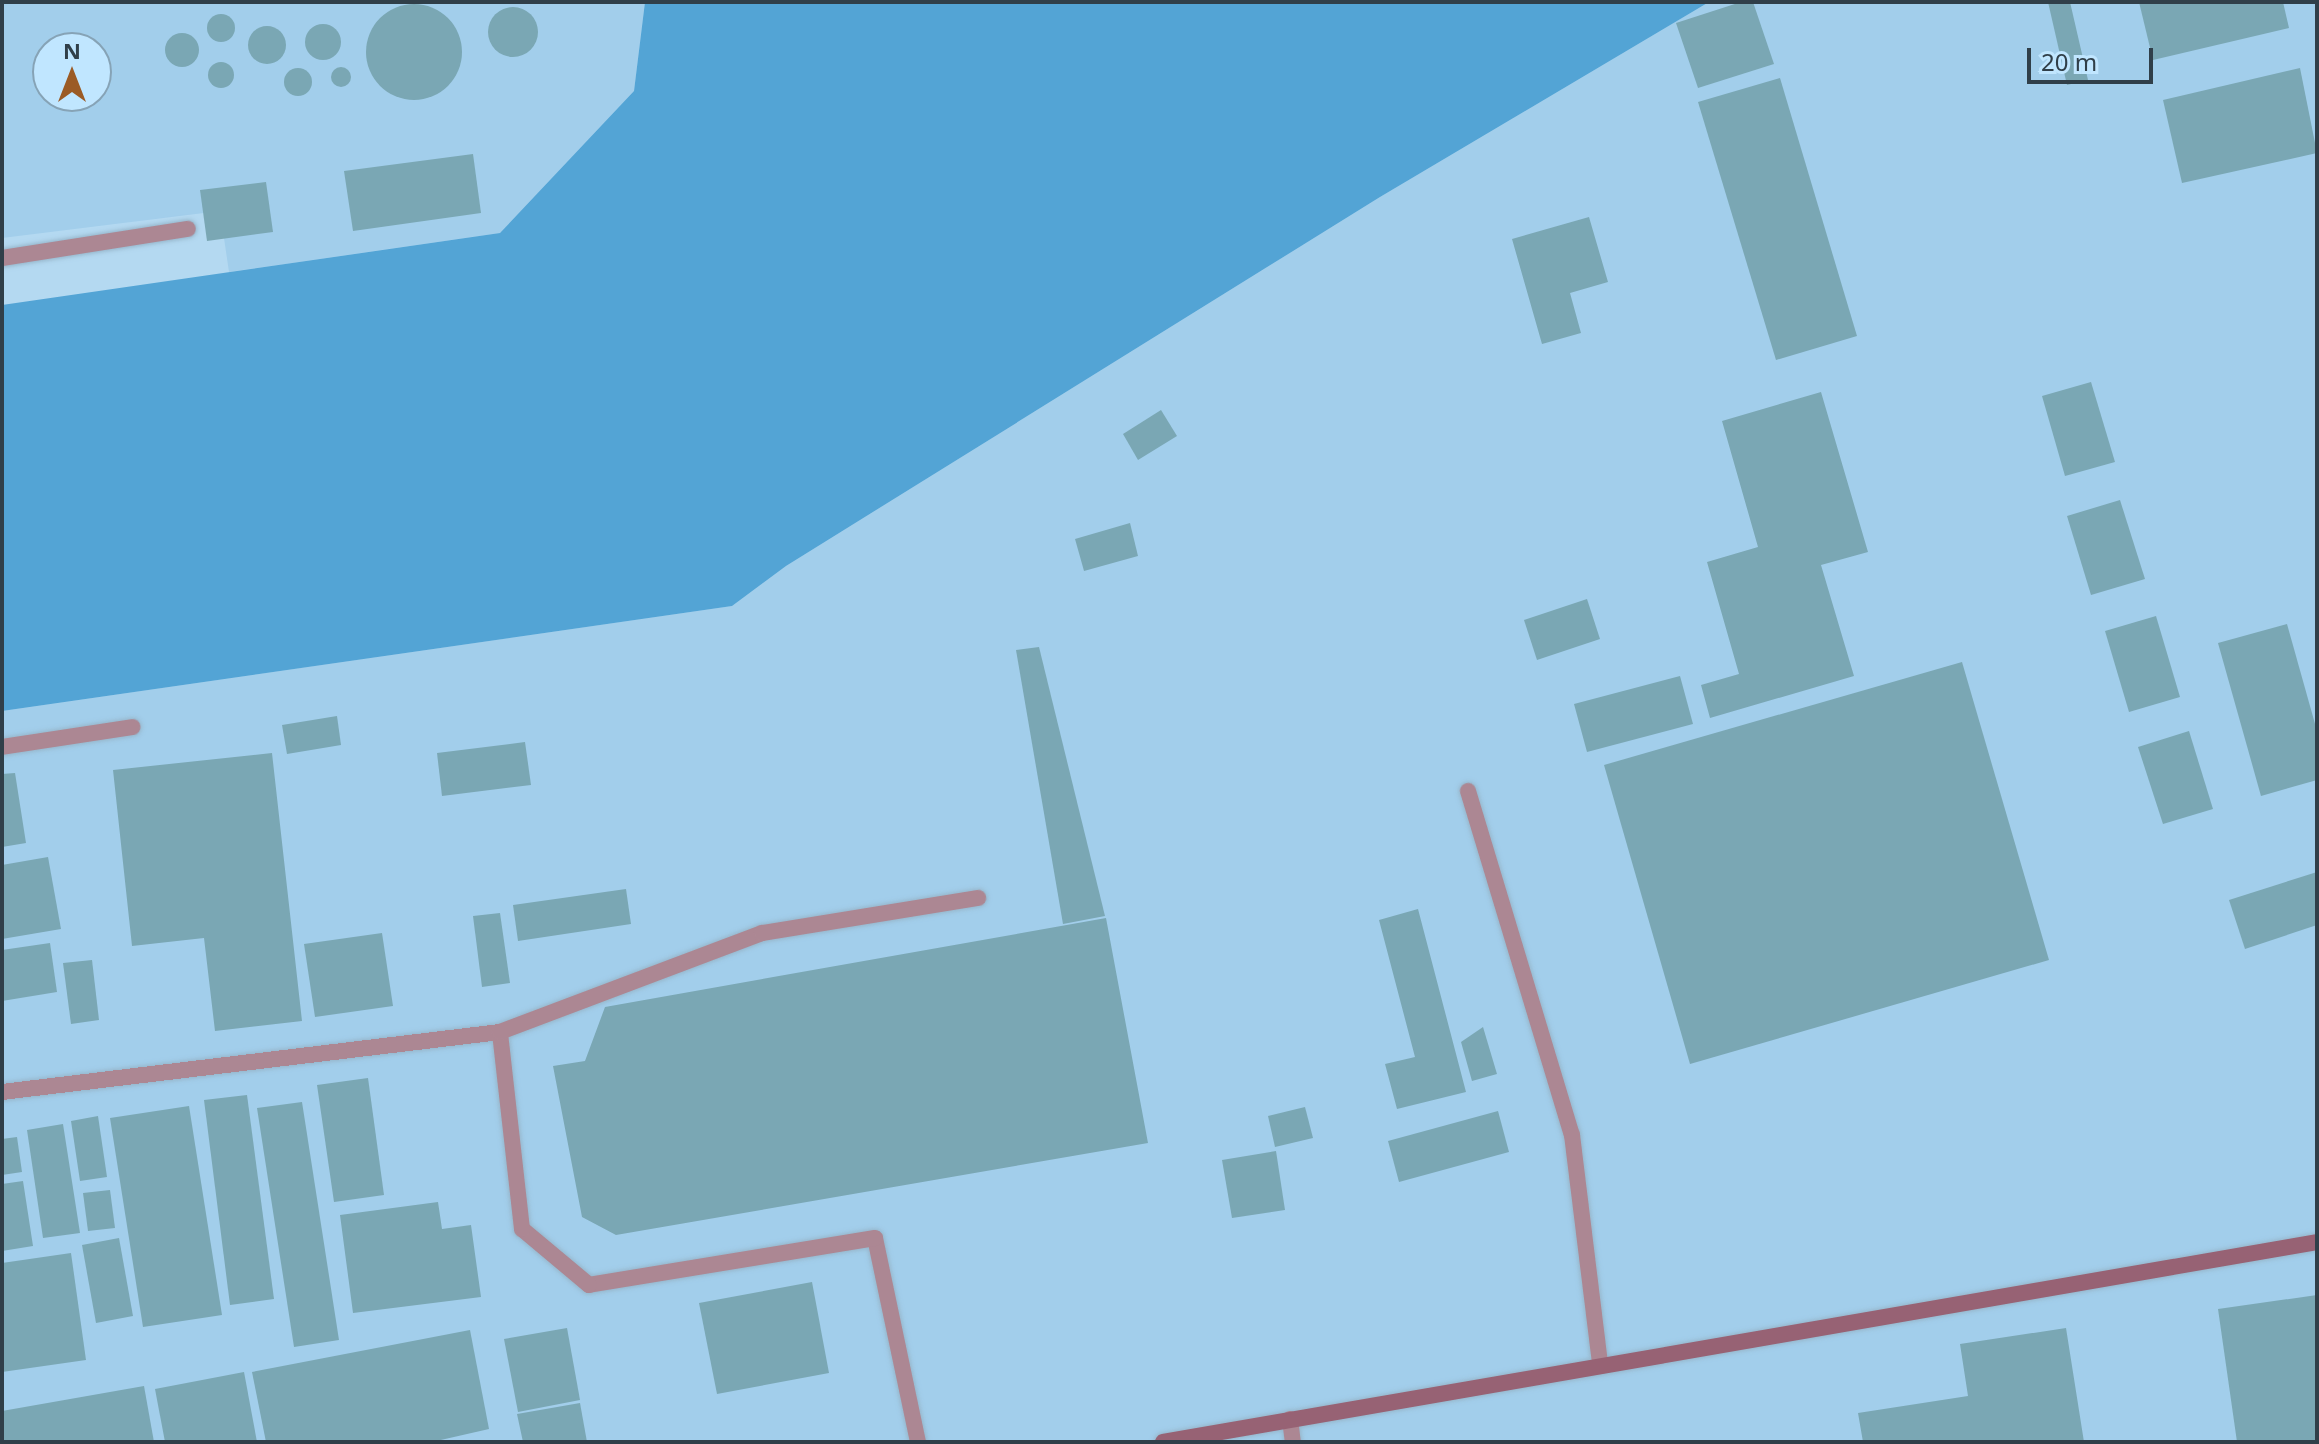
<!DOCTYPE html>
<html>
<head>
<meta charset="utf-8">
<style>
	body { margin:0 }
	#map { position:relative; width:2319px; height:1444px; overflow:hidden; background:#b4d9f1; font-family:"Noto Sans",sans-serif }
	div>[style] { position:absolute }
	.built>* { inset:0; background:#a2ceeb }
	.water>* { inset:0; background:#53a4d5 }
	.building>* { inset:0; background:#7aa7b4 }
	.round { border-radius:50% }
	.roads { filter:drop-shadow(0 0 2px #97b7cc) drop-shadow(0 0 2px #97b7cc) }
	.lane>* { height:16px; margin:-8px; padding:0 8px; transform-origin:8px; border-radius:8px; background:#ac8793 }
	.secondary>* { height:16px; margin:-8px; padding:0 8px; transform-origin:8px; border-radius:8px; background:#976274 }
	span { translate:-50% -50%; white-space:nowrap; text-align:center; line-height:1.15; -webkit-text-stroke:6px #c0e6ff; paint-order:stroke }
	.frame { position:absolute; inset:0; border:4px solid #303f49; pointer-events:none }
	.north { position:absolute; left:32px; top:32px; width:80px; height:80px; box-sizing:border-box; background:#c0e6ff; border:2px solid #86a3b6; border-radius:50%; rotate:0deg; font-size:22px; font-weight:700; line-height:32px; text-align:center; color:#303f49 }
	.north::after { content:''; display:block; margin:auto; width:28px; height:36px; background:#9b5b25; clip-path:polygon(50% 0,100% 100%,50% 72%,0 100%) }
	.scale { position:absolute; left:2027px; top:48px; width:126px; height:36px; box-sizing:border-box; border:4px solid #303f49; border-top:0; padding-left:10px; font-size:24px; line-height:28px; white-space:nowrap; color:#303f49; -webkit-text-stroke:6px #c0e6ff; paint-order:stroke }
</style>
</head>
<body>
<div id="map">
	<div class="built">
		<i style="clip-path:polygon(evenodd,2px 2px,645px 2px,634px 91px,500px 233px,229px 272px,220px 211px,2px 238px,2px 2px,48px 48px,96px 48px,96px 96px,48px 96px,48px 48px)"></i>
		<i style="clip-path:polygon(1709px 2px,2317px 2px,2317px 1442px,2px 1442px,2px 711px,732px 606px,786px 566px,1380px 197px)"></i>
	</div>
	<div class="water">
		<i style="clip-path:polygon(645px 2px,1709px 2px,1380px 197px,786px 566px,732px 606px,2px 711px,2px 305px,500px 233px,634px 91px)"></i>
	</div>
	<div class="building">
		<i style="clip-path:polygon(1741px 2px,1753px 2px,1774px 64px,1698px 88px,1676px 23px)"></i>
		<i style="clip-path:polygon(2048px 2px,2070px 2px,2088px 80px,2067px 85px)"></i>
		<i style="clip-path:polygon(2139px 2px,2283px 2px,2289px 28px,2153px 60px)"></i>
		<i class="round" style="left:366px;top:4px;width:96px;height:96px"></i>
		<i class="round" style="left:488px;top:7px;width:50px;height:50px"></i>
		<i class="round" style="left:207px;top:14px;width:28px;height:28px"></i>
		<i class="round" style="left:305px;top:24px;width:36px;height:36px"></i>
		<i class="round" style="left:248px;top:26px;width:38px;height:38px"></i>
		<i class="round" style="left:165px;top:33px;width:34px;height:34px"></i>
		<i class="round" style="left:208px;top:62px;width:26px;height:26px"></i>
		<i class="round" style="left:331px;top:67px;width:20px;height:20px"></i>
		<i class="round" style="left:284px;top:68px;width:28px;height:28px"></i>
		<i style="clip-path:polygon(2300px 68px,2317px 153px,2182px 183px,2163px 100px)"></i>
		<i style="clip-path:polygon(1780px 78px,1857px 336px,1776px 360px,1698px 102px)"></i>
		<i style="clip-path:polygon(473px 154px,481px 213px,353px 231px,344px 171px)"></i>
		<i style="clip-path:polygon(266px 182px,273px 232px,207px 241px,200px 190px)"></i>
		<i style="clip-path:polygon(1589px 217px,1608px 282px,1570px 293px,1581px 333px,1542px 344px,1512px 239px)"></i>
		<i style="clip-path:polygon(2091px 382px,2115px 462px,2065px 476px,2042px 396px)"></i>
		<i style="clip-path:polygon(1821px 392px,1868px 552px,1821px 565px,1854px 676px,1710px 718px,1701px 685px,1739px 674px,1707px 562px,1758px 547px,1722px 421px)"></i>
		<i style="clip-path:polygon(1161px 410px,1177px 436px,1138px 460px,1123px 434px)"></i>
		<i style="clip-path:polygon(2120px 500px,2145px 579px,2091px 595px,2067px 516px)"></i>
		<i style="clip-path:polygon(1130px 523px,1138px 556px,1084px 571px,1075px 539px)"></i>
		<i style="clip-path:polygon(1587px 599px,1600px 639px,1537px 660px,1524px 620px)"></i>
		<i style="clip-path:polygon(2156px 616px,2180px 697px,2129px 712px,2105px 631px)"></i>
		<i style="clip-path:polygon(2287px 624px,2317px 731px,2317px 780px,2261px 796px,2218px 643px)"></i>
		<i style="clip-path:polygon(1039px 647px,1105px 916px,1063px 924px,1016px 650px)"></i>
		<i style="clip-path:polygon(1962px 662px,2049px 960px,1690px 1064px,1604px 765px)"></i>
		<i style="clip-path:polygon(1680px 676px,1693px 724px,1587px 752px,1574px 704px)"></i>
		<i style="clip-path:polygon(337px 716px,341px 745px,287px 754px,282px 725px)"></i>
		<i style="clip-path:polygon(2189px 731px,2213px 809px,2163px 824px,2138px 747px)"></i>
		<i style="clip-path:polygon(525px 742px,531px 785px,442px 796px,437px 753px)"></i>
		<i style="clip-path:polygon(272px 753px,302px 1021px,215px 1031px,204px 938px,132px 946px,113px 770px)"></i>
		<i style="clip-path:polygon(15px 773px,26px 843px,2px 847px,2px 774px)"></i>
		<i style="clip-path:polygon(48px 857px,61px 929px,2px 939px,2px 865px)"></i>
		<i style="clip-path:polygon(2317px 872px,2317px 925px,2245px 949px,2229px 900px)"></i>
		<i style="clip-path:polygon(626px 889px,631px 924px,518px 941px,513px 905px)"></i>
		<i style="clip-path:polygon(1418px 909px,1466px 1092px,1397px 1109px,1385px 1064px,1415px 1057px,1379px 920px)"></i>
		<i style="clip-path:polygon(500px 913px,510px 983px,482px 987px,473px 916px)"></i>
		<i style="clip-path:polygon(1106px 918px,1148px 1143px,616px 1235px,582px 1217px,553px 1066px,585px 1061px,605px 1007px)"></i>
		<i style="clip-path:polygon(382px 933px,393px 1006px,315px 1017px,304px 944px)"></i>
		<i style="clip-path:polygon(50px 943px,57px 992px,2px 1001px,2px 950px)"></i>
		<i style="clip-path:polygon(92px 960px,99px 1020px,71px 1024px,63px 963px)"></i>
		<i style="clip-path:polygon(1483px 1027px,1497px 1074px,1472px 1081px,1461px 1042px)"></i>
		<i style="clip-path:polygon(368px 1078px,384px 1195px,334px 1202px,317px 1085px)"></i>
		<i style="clip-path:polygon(247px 1095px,274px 1299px,230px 1305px,204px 1100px)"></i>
		<i style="clip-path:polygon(302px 1102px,339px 1340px,294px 1347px,257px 1108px)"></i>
		<i style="clip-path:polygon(189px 1106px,222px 1315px,143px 1327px,110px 1118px)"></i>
		<i style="clip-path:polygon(1305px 1107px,1313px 1138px,1275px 1147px,1268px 1116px)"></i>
		<i style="clip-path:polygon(1498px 1111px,1509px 1152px,1399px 1182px,1388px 1141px)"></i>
		<i style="clip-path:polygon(98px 1116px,107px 1177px,80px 1181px,71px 1121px)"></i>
		<i style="clip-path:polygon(63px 1124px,80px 1233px,43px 1238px,27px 1130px)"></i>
		<i style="clip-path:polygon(17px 1137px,22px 1172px,2px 1175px,2px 1139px)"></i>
		<i style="clip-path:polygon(1276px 1151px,1285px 1210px,1232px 1218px,1222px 1160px)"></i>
		<i style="clip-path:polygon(23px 1181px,33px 1246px,2px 1251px,2px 1184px)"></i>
		<i style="clip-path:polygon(110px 1190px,115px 1228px,88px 1231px,83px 1193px)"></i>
		<i style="clip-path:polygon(438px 1202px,442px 1229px,471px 1225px,481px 1297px,353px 1313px,340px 1215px)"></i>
		<i style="clip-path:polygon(119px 1238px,133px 1316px,96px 1323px,82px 1245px)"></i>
		<i style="clip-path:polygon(71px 1253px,86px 1360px,2px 1372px,2px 1263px)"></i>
		<i style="clip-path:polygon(812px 1282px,829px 1373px,717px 1394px,699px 1303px)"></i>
		<i style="clip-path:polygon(2317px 1295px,2317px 1442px,2237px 1442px,2218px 1309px)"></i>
		<i style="clip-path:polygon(567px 1328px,580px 1400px,518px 1412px,504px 1339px)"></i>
		<i style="clip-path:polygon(2066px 1328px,2084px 1442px,1863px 1442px,1858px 1413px,1968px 1396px,1960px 1344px)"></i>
		<i style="clip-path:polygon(470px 1330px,489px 1429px,432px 1442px,266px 1442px,252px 1372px)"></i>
		<i style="clip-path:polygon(244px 1372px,257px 1442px,165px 1442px,155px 1389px)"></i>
		<i style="clip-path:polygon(144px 1386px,154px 1442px,2px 1442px,2px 1411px)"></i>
		<i style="clip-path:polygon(580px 1403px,587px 1442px,523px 1442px,517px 1414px)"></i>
	</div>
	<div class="roads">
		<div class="lane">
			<i style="left:2px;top:258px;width:188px;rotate:-8.9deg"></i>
			<i style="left:2px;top:747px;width:132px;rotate:-8.7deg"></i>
			<i style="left:1468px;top:791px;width:359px;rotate:73.2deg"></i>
			<i style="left:1572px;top:1135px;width:231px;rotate:83deg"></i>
			<i style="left:2px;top:1092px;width:502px;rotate:-6.87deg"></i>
			<i style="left:1290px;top:1419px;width:23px;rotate:83deg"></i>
			<i style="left:918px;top:1442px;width:208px;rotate:-101.9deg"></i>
			<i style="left:875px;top:1238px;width:290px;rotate:170.7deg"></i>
			<i style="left:589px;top:1285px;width:87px;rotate:-140.1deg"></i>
			<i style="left:522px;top:1229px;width:198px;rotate:-96.4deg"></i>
			<i style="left:500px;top:1032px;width:280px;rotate:-20.7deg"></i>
			<i style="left:762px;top:933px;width:219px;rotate:-9.2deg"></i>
		</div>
		<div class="secondary">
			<i style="left:1163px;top:1442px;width:1171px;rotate:-9.83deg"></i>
		</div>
	</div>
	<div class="frame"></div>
	<div class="north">N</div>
	<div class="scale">20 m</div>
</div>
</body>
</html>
